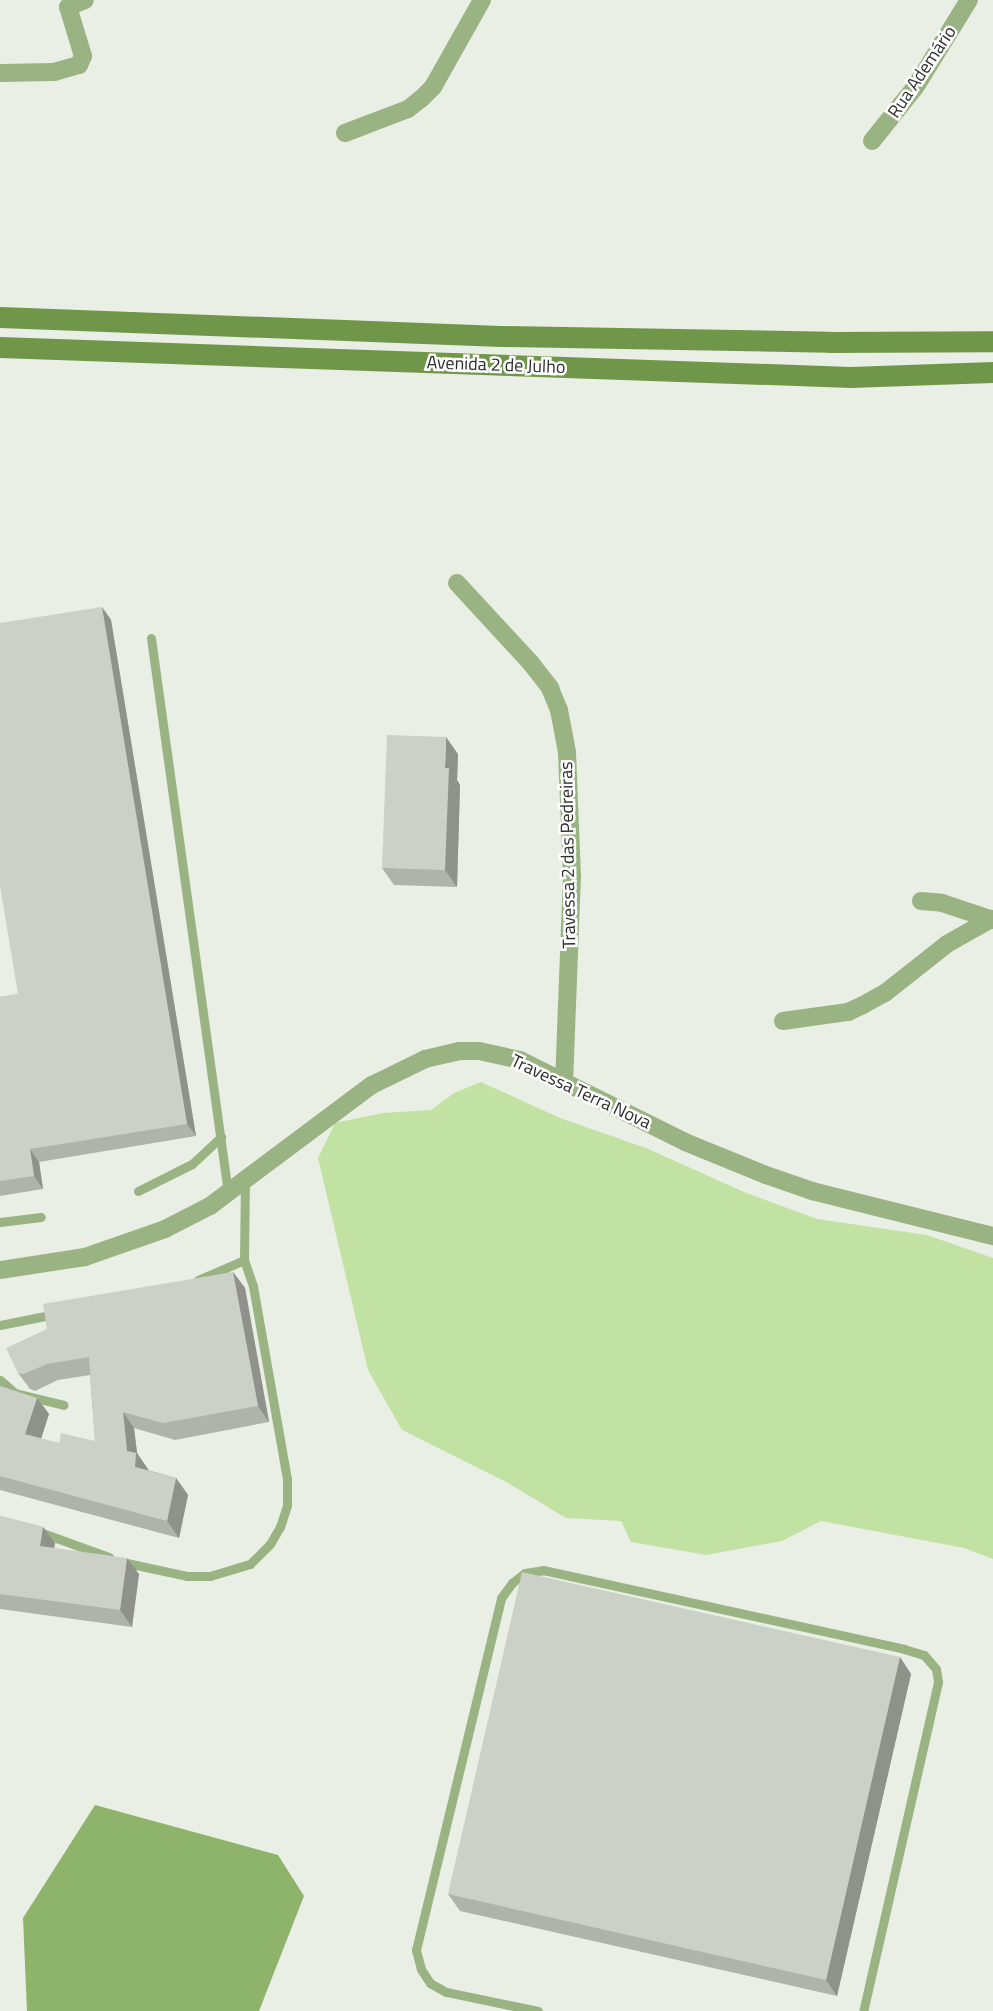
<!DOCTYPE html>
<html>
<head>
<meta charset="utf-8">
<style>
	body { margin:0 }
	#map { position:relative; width:993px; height:2011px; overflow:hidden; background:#eaefe5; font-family:"Titillium Web",sans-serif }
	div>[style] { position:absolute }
	.green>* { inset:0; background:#c1e2a3 }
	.water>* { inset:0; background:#8eb36a }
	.lane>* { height:9px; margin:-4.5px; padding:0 4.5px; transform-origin:4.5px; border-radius:4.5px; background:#99b482 }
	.street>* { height:18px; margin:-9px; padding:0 9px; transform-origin:9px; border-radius:9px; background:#99b482 }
	.secondary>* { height:21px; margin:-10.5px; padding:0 10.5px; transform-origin:10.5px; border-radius:10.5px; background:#709749 }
	.wall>* { inset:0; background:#afb4ab }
	.shaded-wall>* { inset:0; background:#8f928b }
	.building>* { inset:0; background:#ccd1c7 }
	span { translate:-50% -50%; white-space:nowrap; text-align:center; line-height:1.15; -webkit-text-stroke:5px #fff; paint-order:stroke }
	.street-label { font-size:18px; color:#2b2e2a }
</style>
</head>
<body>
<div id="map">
	<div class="green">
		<i style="clip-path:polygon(481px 1082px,560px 1118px,646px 1148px,744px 1192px,817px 1219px,927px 1235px,993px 1258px,993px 1559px,964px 1548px,821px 1521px,782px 1541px,706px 1555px,631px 1542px,621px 1521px,566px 1518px,508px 1483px,402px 1430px,368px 1370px,318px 1158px,335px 1123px,383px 1113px,431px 1110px,454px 1093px)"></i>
	</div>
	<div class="water">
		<i style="clip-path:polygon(95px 1805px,278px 1855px,304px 1896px,259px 2011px,27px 2011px,23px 1918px)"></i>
	</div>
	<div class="lane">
		<i style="left:151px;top:638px;width:560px;rotate:82.1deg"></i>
		<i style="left:138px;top:1191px;width:60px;rotate:-26.6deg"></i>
		<i style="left:192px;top:1164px;width:40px;rotate:-43deg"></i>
		<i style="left:0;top:1222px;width:41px;rotate:-7deg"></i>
		<i style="left:198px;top:1280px;width:50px;rotate:-23.5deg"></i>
		<i style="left:0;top:1325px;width:56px;rotate:-11.3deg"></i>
		<i style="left:0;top:1380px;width:20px;rotate:41deg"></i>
		<i style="left:15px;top:1393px;width:50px;rotate:13.8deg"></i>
		<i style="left:37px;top:1531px;width:77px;rotate:19.9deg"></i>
		<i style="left:122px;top:1562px;width:66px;rotate:12.2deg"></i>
		<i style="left:187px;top:1576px;width:23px"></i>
		<i style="left:210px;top:1576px;width:42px;rotate:-16.7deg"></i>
		<i style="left:250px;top:1564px;width:28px;rotate:-45deg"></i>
		<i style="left:270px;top:1544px;width:20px;rotate:-60deg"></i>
		<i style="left:280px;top:1527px;width:23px;rotate:-72deg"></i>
		<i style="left:287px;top:1505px;width:26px;rotate:-90deg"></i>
		<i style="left:287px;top:1479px;width:196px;rotate:-100deg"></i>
		<i style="left:253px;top:1286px;width:28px;rotate:-109deg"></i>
		<i style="left:244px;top:1260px;width:79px;rotate:-89.3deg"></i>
		<i style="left:538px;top:2011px;width:94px;rotate:-168.3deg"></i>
		<i style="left:446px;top:1992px;width:18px;rotate:-151deg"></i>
		<i style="left:430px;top:1983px;width:17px;rotate:-123deg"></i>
		<i style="left:421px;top:1969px;width:20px;rotate:-105deg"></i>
		<i style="left:416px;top:1950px;width:362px;rotate:-76.4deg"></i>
		<i style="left:501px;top:1598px;width:19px;rotate:-54deg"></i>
		<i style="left:512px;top:1583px;width:16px;rotate:-38deg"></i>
		<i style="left:525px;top:1573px;width:18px;rotate:-9deg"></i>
		<i style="left:543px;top:1570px;width:370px;rotate:12.3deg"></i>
		<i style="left:904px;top:1649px;width:21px;rotate:17deg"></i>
		<i style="left:924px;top:1655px;width:18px;rotate:49deg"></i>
		<i style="left:936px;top:1669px;width:13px;rotate:81deg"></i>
		<i style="left:938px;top:1682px;width:337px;rotate:102.8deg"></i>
	</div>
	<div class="street">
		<i style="left:0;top:73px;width:54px;rotate:-1.1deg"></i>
		<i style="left:54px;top:72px;width:26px;rotate:-16deg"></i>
		<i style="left:79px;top:65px;width:10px;rotate:-66deg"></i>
		<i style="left:83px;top:56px;width:51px;rotate:-107deg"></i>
		<i style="left:68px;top:7px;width:18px;rotate:-22deg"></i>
		<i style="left:345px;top:133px;width:67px;rotate:-20.9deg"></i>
		<i style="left:408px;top:109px;width:18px;rotate:-38deg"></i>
		<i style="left:422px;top:98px;width:16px;rotate:-45deg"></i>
		<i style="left:433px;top:87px;width:100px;rotate:-60.6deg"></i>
		<i style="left:872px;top:141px;width:70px;rotate:-51.3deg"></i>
		<i style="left:916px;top:86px;width:101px;rotate:-58.4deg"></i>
		<i style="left:457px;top:583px;width:108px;rotate:47.3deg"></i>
		<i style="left:530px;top:662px;width:33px;rotate:52deg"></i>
		<i style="left:550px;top:688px;width:24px;rotate:68deg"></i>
		<i style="left:559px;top:710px;width:43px;rotate:79.2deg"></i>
		<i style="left:567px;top:752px;width:123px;rotate:87.7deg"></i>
		<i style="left:572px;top:875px;width:205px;rotate:92.2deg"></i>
		<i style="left:921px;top:901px;width:21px;rotate:5deg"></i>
		<i style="left:942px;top:903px;width:54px;rotate:18.4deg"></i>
		<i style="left:783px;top:1021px;width:66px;rotate:-7.9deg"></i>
		<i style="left:848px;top:1012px;width:17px;rotate:-25deg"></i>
		<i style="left:863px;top:1005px;width:25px;rotate:-29deg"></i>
		<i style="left:885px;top:993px;width:79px;rotate:-38.3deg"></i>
		<i style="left:947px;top:944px;width:51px;rotate:-29.6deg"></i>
		<i style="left:0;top:1270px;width:86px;rotate:-8.7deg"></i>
		<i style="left:85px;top:1257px;width:85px;rotate:-19.3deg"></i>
		<i style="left:165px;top:1229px;width:51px;rotate:-27.1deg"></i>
		<i style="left:210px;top:1206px;width:202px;rotate:-36.8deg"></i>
		<i style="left:372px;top:1085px;width:59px;rotate:-26.1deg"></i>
		<i style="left:425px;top:1059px;width:35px;rotate:-13deg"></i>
		<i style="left:459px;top:1051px;width:20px"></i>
		<i style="left:479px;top:1051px;width:42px;rotate:12.4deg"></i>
		<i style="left:520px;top:1060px;width:184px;rotate:26.4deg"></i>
		<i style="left:685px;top:1142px;width:87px;rotate:22.2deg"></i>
		<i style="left:766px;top:1175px;width:49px;rotate:19.2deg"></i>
		<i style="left:812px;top:1191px;width:187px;rotate:14deg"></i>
	</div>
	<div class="secondary">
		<i style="left:0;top:317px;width:501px;rotate:2.17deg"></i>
		<i style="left:501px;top:336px;width:328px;rotate:1deg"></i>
		<i style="left:829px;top:342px;width:164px;rotate:-0.3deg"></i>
		<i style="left:0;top:347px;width:851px;rotate:2.02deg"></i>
		<i style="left:850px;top:377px;width:143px;rotate:-2deg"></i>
	</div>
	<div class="wall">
		<i style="clip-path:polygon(102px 607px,111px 620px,196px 1136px,39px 1162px,43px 1189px,0 1196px,0 997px,18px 994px)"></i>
		<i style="clip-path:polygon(458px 754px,457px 780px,460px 785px,457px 887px,394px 885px,382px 868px)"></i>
		<i style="clip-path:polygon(233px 1272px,245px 1288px,269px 1422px,175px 1440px,134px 1428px,137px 1453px,148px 1470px,176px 1478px,188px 1495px,179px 1538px,0 1490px,0 1386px,37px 1398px,49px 1414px,41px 1439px,59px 1443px,95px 1441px,90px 1375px,58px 1380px,35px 1391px,30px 1389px,18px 1373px)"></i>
		<i style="clip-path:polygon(0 1516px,43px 1527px,55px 1543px,54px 1548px,139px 1574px,132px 1627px,0 1609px)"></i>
		<i style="clip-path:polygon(900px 1657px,911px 1674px,837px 1996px,460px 1911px,448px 1894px)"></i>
	</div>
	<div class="shaded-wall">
		<i style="clip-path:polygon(102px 607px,111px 620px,196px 1136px,187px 1124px)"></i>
		<i style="clip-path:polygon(446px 737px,458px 754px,457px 780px,460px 785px,457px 887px,445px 870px,445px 768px)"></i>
		<i style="clip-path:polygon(30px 1149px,39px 1162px,43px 1189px,34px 1176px)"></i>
		<i style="clip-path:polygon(233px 1272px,245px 1288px,269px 1422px,258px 1406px)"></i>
		<i style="clip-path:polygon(37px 1398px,49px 1414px,37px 1451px,25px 1434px)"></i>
		<i style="clip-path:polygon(123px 1412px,134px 1428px,137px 1453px,148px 1469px,147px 1483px,135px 1467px,127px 1451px)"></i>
		<i style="clip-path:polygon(176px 1478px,188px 1495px,179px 1538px,167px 1521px)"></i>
		<i style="clip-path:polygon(43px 1527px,55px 1543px,52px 1562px,40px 1546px)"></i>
		<i style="clip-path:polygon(127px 1558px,139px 1574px,132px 1627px,120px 1610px)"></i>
		<i style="clip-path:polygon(900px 1657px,911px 1674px,837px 1996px,826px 1980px)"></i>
	</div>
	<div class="building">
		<i style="clip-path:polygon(102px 607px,187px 1124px,30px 1149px,34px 1176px,0 1181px,0 997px,18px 994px,0 886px,0 623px)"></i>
		<i style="clip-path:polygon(387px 735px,446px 737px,445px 768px,449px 768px,445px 870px,382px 868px)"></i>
		<i style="clip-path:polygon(233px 1272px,258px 1406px,163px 1423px,123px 1412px,127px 1451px,136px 1453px,135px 1467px,176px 1478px,167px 1521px,0 1476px,0 1386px,37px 1398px,25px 1434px,59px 1443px,61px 1433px,95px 1441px,89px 1357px,47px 1364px,24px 1374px,18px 1373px,6px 1348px,47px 1329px,43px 1304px)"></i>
		<i style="clip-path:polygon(0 1516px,43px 1527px,40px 1546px,127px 1558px,120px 1610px,0 1594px)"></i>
		<i style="clip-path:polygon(522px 1572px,900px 1657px,826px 1980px,448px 1894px)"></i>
	</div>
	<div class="street-label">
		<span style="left:922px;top:72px;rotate:-56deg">Rua Ademário</span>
		<span style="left:496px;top:365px;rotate:2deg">Avenida 2 de Julho</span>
		<span style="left:568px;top:855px;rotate:-91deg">Travessa 2 das Pedreiras</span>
		<span style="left:581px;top:1092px;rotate:25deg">Travessa Terra Nova</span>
	</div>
</div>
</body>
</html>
